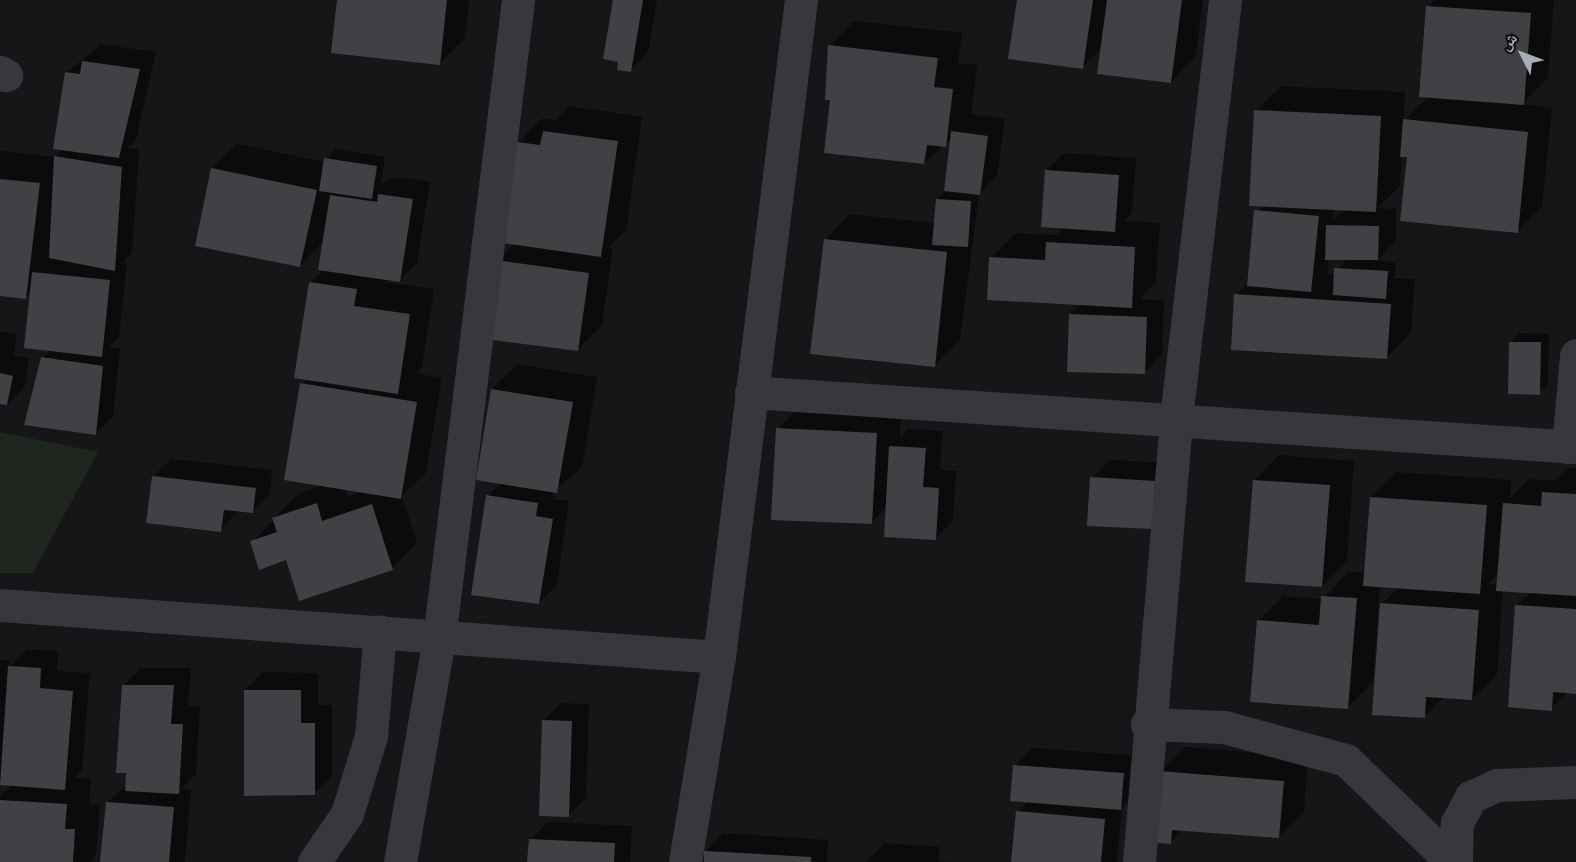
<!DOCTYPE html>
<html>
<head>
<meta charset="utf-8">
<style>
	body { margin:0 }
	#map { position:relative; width:1576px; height:862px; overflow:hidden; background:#161618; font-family:"Roboto Condensed","Noto Naskh Arabic",sans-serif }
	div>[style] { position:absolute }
	.green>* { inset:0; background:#1e261f }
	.shadow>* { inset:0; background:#0007 }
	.building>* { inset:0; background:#404145 }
	.minor>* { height:33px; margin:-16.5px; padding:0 16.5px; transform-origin:16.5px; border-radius:16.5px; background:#37383d }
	span { translate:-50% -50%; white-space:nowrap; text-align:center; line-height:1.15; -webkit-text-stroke:6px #111113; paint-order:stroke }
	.north { position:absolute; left:1492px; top:24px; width:60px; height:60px; -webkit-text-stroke:4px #111113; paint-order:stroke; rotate:312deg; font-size:16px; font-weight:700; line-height:24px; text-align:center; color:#a8adb8 }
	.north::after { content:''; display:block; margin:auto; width:21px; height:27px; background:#a8adb8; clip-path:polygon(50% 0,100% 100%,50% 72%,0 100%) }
</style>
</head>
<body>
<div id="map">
	<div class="green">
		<i style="clip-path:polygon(0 432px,98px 452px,33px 573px,0 573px)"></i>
	</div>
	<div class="shadow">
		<i style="clip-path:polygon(339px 0,469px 0,465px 38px,440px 63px)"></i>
		<i style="clip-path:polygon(614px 0,657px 0,648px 53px,630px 70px)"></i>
		<i style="clip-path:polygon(1018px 0,1203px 0,1196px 56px,1171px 82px,1102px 48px,1082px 67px)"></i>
		<i style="clip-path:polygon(evenodd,1434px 0,1554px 0,1548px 78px,1522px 104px,1552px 108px,1542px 207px,1517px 232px,1402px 155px,1400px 186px,1377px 208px,1396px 209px,1396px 241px,1378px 259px,1369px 259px,1396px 263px,1395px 278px,1415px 279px,1411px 333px,1386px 358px,1236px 295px,1249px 282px,1261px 205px,1256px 111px,1281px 86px,1405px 92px,1404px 121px,1428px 97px,1428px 7px,1434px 0,1334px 209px,1344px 209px,1333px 220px,1334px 209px,1434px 0,1329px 258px,1346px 259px,1336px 274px,1328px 274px,1329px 258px)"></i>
		<i style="clip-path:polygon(854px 21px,962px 33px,958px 63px,977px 65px,971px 114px,1005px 119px,997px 176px,979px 194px,960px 340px,934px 365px,825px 240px,850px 214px,935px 223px,937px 199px,945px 191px,952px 139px,924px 162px,832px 99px,829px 46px)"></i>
		<i style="clip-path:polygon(101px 44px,156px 52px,136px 139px,127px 148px,139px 149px,132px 252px,122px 263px,127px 263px,119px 337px,109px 347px,120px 349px,113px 416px,96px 433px,42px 358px,51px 350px,32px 292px,26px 297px,0 295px,0 151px,55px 157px,63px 148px,66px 73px)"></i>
		<i style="clip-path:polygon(569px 106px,642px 117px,626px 231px,609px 247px,613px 248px,602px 325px,577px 350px,497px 261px,514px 244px,518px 143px,543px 118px,556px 120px)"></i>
		<i style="clip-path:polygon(evenodd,237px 144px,325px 162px,335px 149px,385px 157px,381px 183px,397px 177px,430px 182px,417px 263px,399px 281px,378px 281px,434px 289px,422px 367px,416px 373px,442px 378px,426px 473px,402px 496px,417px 543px,392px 568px,287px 559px,252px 542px,299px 493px,324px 485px,302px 384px,307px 379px,310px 283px,324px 269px,324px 241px,300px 266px,212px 169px,237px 144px,344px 488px,363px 491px,347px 497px,344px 488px)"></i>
		<i style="clip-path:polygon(1064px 153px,1136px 158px,1132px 212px,1124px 221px,1160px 223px,1156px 282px,1140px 299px,1164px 300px,1162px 355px,1144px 373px,1070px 315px,1081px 304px,991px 258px,1016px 233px,1056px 235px,1064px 227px,1046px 171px)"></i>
		<i style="clip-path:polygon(0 331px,17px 334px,14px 356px,29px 358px,25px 386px,7px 404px,0 402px)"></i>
		<i style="clip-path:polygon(1520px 333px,1549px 334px,1548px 385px,1539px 393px,1511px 342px)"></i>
		<i style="clip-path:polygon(517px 364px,597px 377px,582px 467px,554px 491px,553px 499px,569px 501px,557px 585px,539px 603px,488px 496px,501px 483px,492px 389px)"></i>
		<i style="clip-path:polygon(803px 404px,901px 409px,900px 438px,908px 429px,943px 431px,940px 470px,956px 471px,953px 521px,936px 538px,887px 507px,871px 523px,778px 429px)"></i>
		<i style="clip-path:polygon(1279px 455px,1354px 461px,1347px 561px,1322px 586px,1254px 481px)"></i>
		<i style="clip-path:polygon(171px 459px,272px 470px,270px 494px,252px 512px,239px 510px,220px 530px,153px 476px)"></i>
		<i style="clip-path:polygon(1109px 460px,1172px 463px,1169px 510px,1092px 478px)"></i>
		<i style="clip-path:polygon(evenodd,1568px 468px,1576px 468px,1576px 692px,1568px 692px,1551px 709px,1517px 605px,1531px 592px,1503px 590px,1497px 674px,1472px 699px,1444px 697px,1424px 717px,1382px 604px,1399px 587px,1380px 585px,1373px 682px,1348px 707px,1258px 621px,1283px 596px,1323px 599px,1348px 572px,1365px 573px,1371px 497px,1396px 472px,1511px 480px,1510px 499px,1529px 479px,1555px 481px,1568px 468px,1499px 572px,1498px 585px,1488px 584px,1499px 572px)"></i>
		<i style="clip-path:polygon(27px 649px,58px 651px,57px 671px,90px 673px,82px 771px,74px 778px,91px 779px,89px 804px,100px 805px,96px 856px,90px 862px,0 862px,0 796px,12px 785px,0 784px,0 660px,10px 661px,10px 667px)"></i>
		<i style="clip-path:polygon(141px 668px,191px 668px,188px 706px,200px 707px,196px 774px,181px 789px,191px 790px,185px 862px,101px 862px,107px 802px,127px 785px,124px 685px)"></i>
		<i style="clip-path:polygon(263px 672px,318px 673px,318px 705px,332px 705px,332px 776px,314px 793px,245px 690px)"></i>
		<i style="clip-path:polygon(561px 703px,589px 704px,586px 798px,568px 816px,544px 720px)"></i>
		<i style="clip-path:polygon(1185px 747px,1308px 757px,1304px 812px,1279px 837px,1183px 829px,1170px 843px,1160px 772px)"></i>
		<i style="clip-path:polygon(1032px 748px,1141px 756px,1138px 790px,1122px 807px,1117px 862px,1013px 862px,1017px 812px,1029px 801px,1015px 766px)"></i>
		<i style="clip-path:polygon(548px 822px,632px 826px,630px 862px,529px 862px,530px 840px)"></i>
		<i style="clip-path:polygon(723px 833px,828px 840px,827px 862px,705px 862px,706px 851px)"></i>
		<i style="clip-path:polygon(885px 843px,940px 847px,938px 861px,953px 862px,866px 862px)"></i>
	</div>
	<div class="building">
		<i style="clip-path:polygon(337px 0,447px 0,440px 65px,331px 53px)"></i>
		<i style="clip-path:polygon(613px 0,643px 0,631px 72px,617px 70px,618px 62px,603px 59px)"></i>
		<i style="clip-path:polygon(1017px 0,1093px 0,1083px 69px,1008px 59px)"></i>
		<i style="clip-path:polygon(1107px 0,1182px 0,1171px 83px,1097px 74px)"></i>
		<i style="clip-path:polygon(1426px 6px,1531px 13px,1524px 105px,1419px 97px)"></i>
		<i style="clip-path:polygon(828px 45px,938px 58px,934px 87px,953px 89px,946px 147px,927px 145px,924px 164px,824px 153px,830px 100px,825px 100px)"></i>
		<i style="clip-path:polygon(82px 61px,140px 69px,119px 158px,53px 149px,65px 72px,80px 74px)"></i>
		<i style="clip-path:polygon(1254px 110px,1381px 116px,1376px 212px,1249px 206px)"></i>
		<i style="clip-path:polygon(1403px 119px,1528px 132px,1518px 233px,1400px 221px,1407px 157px,1400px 157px)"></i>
		<i style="clip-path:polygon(543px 131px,618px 141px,601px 257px,502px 243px,517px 142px,540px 145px)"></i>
		<i style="clip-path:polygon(951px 131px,988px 136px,980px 195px,944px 191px)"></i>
		<i style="clip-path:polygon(54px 156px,122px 167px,115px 271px,49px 258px)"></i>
		<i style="clip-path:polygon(324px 158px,377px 166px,372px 199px,319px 191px)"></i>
		<i style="clip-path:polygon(211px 168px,317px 190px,300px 267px,195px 246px)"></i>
		<i style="clip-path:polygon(1045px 170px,1119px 175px,1115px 232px,1041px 227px)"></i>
		<i style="clip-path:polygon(0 179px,40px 183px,26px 299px,0 296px)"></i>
		<i style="clip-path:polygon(378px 194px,413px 199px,400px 282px,318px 270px,330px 195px,377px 202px)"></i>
		<i style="clip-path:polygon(936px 199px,971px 201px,968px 247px,932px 245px)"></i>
		<i style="clip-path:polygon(1254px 210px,1319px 216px,1311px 292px,1247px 286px)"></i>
		<i style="clip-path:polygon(1326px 225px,1379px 226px,1378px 260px,1325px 260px)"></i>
		<i style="clip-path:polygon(824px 239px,947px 252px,935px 367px,810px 354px)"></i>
		<i style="clip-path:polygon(1046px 242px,1135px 247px,1132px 308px,987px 300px,989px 257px,1045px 260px)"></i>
		<i style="clip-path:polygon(496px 260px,589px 273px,578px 351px,484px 339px)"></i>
		<i style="clip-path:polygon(1334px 268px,1388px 271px,1386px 299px,1333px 295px)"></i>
		<i style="clip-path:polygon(32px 272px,110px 280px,102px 357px,24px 348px)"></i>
		<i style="clip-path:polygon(309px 282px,357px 289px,354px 306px,410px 314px,398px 394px,294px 378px)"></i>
		<i style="clip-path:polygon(1234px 294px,1391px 304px,1387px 359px,1231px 350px)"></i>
		<i style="clip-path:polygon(1069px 314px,1147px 317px,1145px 374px,1067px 372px)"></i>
		<i style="clip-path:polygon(1509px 342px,1541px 342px,1540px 395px,1508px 394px)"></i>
		<i style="clip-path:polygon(41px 357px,103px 366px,96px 435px,24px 425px)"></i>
		<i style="clip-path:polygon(0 373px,13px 376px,7px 405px,0 404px)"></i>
		<i style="clip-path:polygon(300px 383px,417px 402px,401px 499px,284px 480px)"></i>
		<i style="clip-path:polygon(491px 389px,573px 402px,557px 493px,476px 480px)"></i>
		<i style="clip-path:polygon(776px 428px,877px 433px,872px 524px,771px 520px)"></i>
		<i style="clip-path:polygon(889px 446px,926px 448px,923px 487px,939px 488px,936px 540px,884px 537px)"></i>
		<i style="clip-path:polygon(152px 476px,256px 488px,253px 513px,224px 510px,221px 532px,146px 523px)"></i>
		<i style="clip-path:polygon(1090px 477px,1155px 481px,1152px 529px,1087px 526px)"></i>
		<i style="clip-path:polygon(1253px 480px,1330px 485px,1322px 587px,1245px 582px)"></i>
		<i style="clip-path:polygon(1542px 492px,1576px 494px,1576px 596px,1496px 591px,1503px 503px,1541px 506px)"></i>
		<i style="clip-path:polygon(486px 495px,538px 503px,536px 516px,553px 519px,539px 604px,471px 595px)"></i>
		<i style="clip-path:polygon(1370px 497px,1487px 505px,1480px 594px,1363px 586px)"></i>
		<i style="clip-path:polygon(317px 503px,322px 521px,372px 504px,393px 570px,299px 601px,286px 560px,259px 570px,250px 541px,277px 532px,272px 518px)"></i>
		<i style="clip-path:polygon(1321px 596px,1357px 598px,1348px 709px,1250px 702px,1257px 620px,1319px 625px)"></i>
		<i style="clip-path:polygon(1380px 603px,1479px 610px,1472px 700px,1426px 697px,1425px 718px,1372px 715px)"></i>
		<i style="clip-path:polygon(1515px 605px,1576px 609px,1576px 694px,1553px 692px,1552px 711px,1508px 707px)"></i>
		<i style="clip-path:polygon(8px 666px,41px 668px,40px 688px,73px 691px,65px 790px,0 785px)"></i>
		<i style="clip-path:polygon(122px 685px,174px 685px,171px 724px,183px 724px,179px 794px,125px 791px,126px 773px,116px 773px)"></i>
		<i style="clip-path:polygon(244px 690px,301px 690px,301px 723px,315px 723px,315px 795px,244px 796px)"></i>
		<i style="clip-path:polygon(542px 720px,572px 721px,569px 817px,539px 816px)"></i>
		<i style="clip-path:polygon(1013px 765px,1124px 773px,1121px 810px,1010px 801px)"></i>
		<i style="clip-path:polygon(1158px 771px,1284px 781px,1279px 838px,1172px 830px,1171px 844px,1146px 842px)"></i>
		<i style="clip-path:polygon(0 800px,67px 804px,65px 829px,75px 829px,73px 862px,0 862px)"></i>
		<i style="clip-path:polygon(106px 802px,174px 807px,169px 862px,100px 862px)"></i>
		<i style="clip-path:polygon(1016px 811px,1105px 819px,1101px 862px,1011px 862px)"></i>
		<i style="clip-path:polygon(529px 839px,615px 843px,614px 862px,527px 862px)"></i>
		<i style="clip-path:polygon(704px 851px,811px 857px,811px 862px,704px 862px)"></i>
	</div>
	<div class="minor">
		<i style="left:0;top:72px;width:7px;rotate:27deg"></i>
		<i style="left:751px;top:392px;width:827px;rotate:3.81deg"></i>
		<i style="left:1568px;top:447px;width:92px;rotate:-85deg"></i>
		<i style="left:0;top:605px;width:721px;rotate:4.14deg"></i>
		<i style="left:1147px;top:724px;width:77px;rotate:2.2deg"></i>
		<i style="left:1224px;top:727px;width:126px;rotate:15.1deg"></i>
		<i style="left:1346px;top:760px;width:147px;rotate:43.9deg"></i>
		<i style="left:314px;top:862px;width:58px;rotate:-55.5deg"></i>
		<i style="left:347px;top:814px;width:82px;rotate:-72.9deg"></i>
		<i style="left:371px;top:736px;width:105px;rotate:-85.1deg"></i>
		<i style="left:400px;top:862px;width:226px;rotate:-80.1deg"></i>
		<i style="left:439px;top:639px;width:644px;rotate:-82.95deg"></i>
		<i style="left:685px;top:862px;width:208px;rotate:-80.6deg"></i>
		<i style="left:719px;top:657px;width:662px;rotate:-82.89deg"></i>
		<i style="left:1139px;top:862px;width:446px;rotate:-85.2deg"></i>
		<i style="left:1176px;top:418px;width:421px;rotate:-83.3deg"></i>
		<i style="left:1456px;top:862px;width:39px;rotate:-89deg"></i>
		<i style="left:1457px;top:823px;width:30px;rotate:-62deg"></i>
		<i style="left:1471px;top:797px;width:29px;rotate:-25deg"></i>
		<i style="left:1497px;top:785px;width:79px;rotate:-2.2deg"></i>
	</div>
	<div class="north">ش</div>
</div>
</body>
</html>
